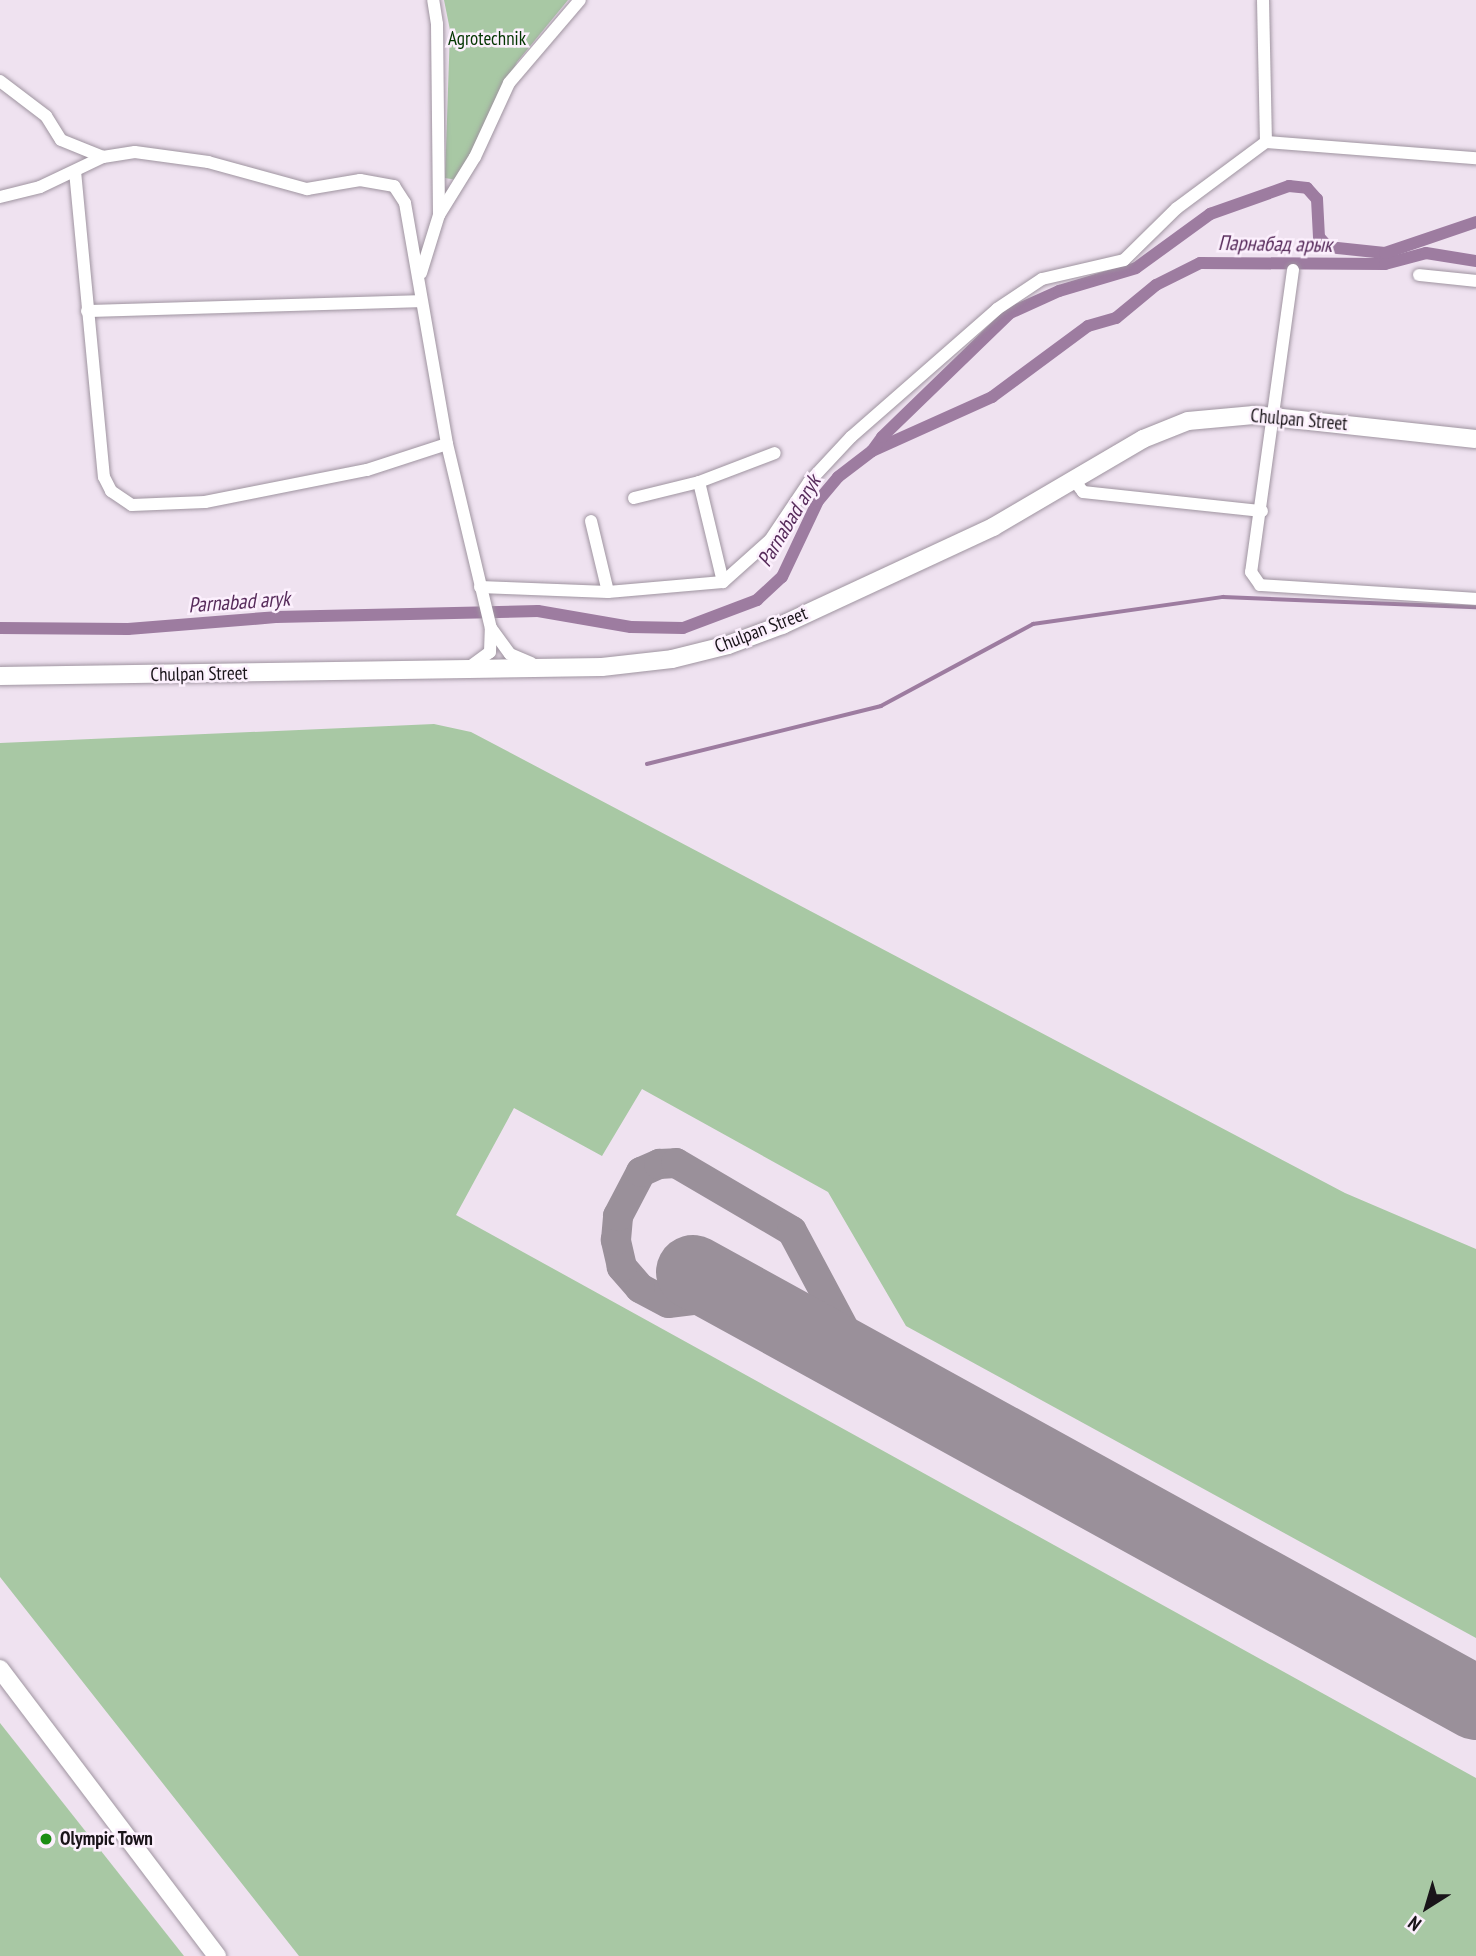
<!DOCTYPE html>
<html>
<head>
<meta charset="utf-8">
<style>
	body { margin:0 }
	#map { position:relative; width:1476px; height:1956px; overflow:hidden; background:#efe2f0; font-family:"PT Sans Narrow",sans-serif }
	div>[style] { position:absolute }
	.green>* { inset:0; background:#a8c8a4 }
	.stream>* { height:3.5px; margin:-1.75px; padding:0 1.75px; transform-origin:1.75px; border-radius:1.75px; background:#9d7ca0 }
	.canal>* { height:12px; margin:-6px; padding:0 6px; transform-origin:6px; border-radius:6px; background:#9d7ca0 }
	.taxiway>* { height:30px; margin:-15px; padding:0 15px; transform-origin:15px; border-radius:15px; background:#9a909a }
	.runway>* { height:74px; margin:-37px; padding:0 37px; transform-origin:37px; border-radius:37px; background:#9a909a }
	.roads { filter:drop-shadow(0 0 2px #9f94a0) drop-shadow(0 0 2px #9f94a0) }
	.minor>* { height:12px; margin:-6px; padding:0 6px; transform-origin:6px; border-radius:6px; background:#fff }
	.secondary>* { height:18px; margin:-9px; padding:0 9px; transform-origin:9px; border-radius:9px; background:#fff }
	.dots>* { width:19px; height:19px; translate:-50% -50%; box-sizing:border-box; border:4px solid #fcf0fd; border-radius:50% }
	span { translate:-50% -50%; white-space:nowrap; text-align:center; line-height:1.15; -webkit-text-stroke:5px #fcf0fd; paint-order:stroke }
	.park-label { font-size:19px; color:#033601 }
	.street-label { font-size:19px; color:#191419 }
	.poi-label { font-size:19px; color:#191419; font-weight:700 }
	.left { translate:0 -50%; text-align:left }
	.water-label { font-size:21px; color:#572b5b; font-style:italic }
	.north { position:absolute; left:1392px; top:1872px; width:70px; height:70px; -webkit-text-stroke:5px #fcf0fd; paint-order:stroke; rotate:217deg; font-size:19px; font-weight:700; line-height:28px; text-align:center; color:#191419 }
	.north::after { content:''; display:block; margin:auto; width:24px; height:32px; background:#191419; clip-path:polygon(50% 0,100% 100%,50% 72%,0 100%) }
</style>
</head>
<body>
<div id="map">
	<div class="green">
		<i style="clip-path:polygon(444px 0,568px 0,517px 62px,457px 180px,445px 178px,450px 30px)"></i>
		<i style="clip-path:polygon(434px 724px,471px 732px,1345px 1193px,1476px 1249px,1476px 1638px,906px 1326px,828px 1192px,642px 1089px,602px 1156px,514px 1108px,456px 1215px,1476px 1778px,1476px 1956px,299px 1956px,0 1577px,0 743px)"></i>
		<i style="clip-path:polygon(0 1723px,184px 1956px,0 1956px)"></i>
	</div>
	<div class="stream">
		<i style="left:647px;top:764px;width:241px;rotate:-13.9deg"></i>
		<i style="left:881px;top:706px;width:173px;rotate:-28.3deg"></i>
		<i style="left:1033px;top:624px;width:192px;rotate:-8.1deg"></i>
		<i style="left:1223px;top:597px;width:253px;rotate:2.3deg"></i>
	</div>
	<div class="canal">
		<i style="left:872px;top:451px;width:132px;rotate:-24.2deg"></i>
		<i style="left:992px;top:397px;width:119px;rotate:-36.5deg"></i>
		<i style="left:1088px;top:326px;width:29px;rotate:-16deg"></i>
		<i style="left:1116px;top:318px;width:52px;rotate:-39.5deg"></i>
		<i style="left:1156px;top:285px;width:49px;rotate:-26.6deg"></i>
		<i style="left:1200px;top:263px;width:185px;rotate:0.3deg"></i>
		<i style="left:1385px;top:264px;width:42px;rotate:-15deg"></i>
		<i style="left:1426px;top:253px;width:51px;rotate:9.1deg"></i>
		<i style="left:0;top:628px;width:128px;rotate:0.4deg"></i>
		<i style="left:128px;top:629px;width:148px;rotate:-4.6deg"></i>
		<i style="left:276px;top:617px;width:262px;rotate:-1.3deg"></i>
		<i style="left:538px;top:611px;width:94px;rotate:9.8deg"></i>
		<i style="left:631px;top:627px;width:52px;rotate:1.1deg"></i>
		<i style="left:683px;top:628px;width:79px;rotate:-20.7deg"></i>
		<i style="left:757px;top:600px;width:34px;rotate:-43deg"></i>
		<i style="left:782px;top:577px;width:84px;rotate:-64.7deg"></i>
		<i style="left:818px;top:501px;width:31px;rotate:-50deg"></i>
		<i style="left:838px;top:477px;width:43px;rotate:-37.4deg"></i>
		<i style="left:872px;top:451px;width:17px;rotate:-54deg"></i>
		<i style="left:882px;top:437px;width:178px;rotate:-44.1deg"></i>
		<i style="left:1010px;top:313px;width:54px;rotate:-24.2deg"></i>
		<i style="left:1059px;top:291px;width:80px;rotate:-16.6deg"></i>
		<i style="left:1136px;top:268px;width:92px;rotate:-36.1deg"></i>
		<i style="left:1210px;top:214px;width:84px;rotate:-19.5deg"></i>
		<i style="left:1289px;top:186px;width:18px;rotate:6deg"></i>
		<i style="left:1307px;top:188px;width:15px;rotate:48deg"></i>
		<i style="left:1317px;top:199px;width:38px;rotate:87deg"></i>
		<i style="left:1319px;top:237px;width:13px;rotate:48deg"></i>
		<i style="left:1328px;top:247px;width:57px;rotate:6deg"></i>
		<i style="left:1385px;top:253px;width:96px;rotate:-18.8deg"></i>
	</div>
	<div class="taxiway">
		<i style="left:750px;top:1304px;width:41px;rotate:-171.7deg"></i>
		<i style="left:709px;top:1298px;width:41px;rotate:173deg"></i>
		<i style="left:668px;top:1303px;width:32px;rotate:-152deg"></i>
		<i style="left:640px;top:1288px;width:28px;rotate:-131deg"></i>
		<i style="left:622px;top:1267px;width:28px;rotate:-103deg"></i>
		<i style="left:616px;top:1240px;width:24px;rotate:-85deg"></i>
		<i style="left:618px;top:1216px;width:50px;rotate:-62.4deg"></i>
		<i style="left:641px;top:1172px;width:20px;rotate:-24deg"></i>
		<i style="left:659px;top:1164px;width:17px;rotate:-3deg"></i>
		<i style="left:676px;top:1163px;width:134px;rotate:30.4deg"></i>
		<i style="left:792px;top:1231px;width:134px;rotate:61.9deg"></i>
		<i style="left:855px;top:1349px;width:35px;rotate:47deg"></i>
	</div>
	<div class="runway">
		<i style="left:693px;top:1272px;width:894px;rotate:28.83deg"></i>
	</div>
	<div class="roads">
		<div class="minor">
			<i style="left:1263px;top:0;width:142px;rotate:88.8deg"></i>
			<i style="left:0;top:81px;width:58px;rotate:37.3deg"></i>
			<i style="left:46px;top:116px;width:28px;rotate:58deg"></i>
			<i style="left:61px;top:140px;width:45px;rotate:22deg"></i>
			<i style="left:75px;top:171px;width:307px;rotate:84.6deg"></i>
			<i style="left:104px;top:477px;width:16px;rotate:63deg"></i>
			<i style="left:111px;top:491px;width:25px;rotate:34deg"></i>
			<i style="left:132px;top:505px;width:73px;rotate:-2.4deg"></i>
			<i style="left:205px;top:502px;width:165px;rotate:-11.2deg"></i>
			<i style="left:367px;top:470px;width:84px;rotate:-18deg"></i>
			<i style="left:0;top:197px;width:41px;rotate:-14deg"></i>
			<i style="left:40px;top:187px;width:70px;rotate:-25.5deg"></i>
			<i style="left:103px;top:157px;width:32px;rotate:-9deg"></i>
			<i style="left:135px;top:152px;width:74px;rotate:7.8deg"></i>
			<i style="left:208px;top:162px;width:103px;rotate:15.3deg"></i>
			<i style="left:307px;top:189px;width:54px;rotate:-9.6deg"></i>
			<i style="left:360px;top:180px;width:35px;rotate:10deg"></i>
			<i style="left:394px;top:186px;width:20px;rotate:57deg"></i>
			<i style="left:405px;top:203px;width:245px;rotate:80.1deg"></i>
			<i style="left:447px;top:444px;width:189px;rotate:76.6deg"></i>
			<i style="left:439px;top:215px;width:68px;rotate:-58.2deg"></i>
			<i style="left:475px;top:157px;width:81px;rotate:-65.3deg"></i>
			<i style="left:509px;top:83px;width:109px;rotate:-49.5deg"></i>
			<i style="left:1293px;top:270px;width:305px;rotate:97.9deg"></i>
			<i style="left:1251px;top:572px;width:16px;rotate:55deg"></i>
			<i style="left:1260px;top:585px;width:216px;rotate:3.7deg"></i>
			<i style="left:421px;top:273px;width:61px;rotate:-72.8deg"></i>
			<i style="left:439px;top:215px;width:191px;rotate:-90.6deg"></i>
			<i style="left:437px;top:24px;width:24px;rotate:-99deg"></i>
			<i style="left:1419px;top:275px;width:57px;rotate:6deg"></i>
			<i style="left:87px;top:311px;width:332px;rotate:-1.7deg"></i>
			<i style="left:1074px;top:480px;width:15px;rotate:53deg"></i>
			<i style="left:1083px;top:492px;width:180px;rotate:6.1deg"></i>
			<i style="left:699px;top:482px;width:103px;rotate:76.5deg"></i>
			<i style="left:634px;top:498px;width:67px;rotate:-13.8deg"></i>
			<i style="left:699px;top:482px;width:81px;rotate:-20.9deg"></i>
			<i style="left:591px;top:521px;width:73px;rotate:76.5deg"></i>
			<i style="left:480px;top:587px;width:128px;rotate:2.2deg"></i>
			<i style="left:608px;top:592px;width:115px;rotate:-5deg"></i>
			<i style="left:723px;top:582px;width:63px;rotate:-41.8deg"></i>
			<i style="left:770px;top:540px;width:70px;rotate:-56.1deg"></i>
			<i style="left:809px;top:482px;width:62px;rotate:-47deg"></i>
			<i style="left:851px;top:437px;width:194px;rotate:-41.2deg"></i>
			<i style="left:997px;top:309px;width:54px;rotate:-33.7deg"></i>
			<i style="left:1042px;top:279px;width:84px;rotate:-13deg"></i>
			<i style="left:1124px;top:260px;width:74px;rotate:-44.5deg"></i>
			<i style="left:1177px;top:208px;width:111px;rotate:-36.6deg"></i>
			<i style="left:1266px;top:142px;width:211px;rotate:4.4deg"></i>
			<i style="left:468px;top:668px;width:27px;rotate:-36deg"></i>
			<i style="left:490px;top:652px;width:24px;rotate:-88deg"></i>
			<i style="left:491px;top:628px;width:32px;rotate:54deg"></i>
			<i style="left:510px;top:654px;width:23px;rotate:23deg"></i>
		</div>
		<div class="secondary">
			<i style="left:0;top:676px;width:602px;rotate:-0.86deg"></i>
			<i style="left:602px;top:667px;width:70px;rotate:-6.5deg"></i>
			<i style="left:672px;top:659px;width:58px;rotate:-14deg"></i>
			<i style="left:728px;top:645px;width:58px;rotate:-20.3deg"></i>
			<i style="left:782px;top:625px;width:233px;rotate:-24.9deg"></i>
			<i style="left:993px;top:527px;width:174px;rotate:-30.4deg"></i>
			<i style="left:1143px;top:439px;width:48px;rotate:-21.8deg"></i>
			<i style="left:1188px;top:421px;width:66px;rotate:-5.2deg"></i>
			<i style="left:1254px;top:415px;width:223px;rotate:6.2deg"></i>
			<i style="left:0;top:1669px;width:360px;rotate:52.9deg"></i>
		</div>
	</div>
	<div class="dots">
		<i style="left:46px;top:1839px;background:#1c8d14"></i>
	</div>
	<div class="park-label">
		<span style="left:487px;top:39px">Agrotechnik</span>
	</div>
	<div class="street-label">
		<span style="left:1299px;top:420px;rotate:5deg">Chulpan Street</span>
		<span style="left:761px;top:630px;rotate:-21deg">Chulpan Street</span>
		<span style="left:199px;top:674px;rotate:-1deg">Chulpan Street</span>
	</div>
	<div class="poi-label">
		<span class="left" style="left:60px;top:1839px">Olympic Town</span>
	</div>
	<div class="water-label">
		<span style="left:1275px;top:244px;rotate:1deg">Парнабад арык</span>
		<span style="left:789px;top:521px;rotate:-59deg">Parnabad aryk</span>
		<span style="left:239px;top:602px;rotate:-4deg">Parnabad aryk</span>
	</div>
	<div class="north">N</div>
</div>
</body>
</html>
